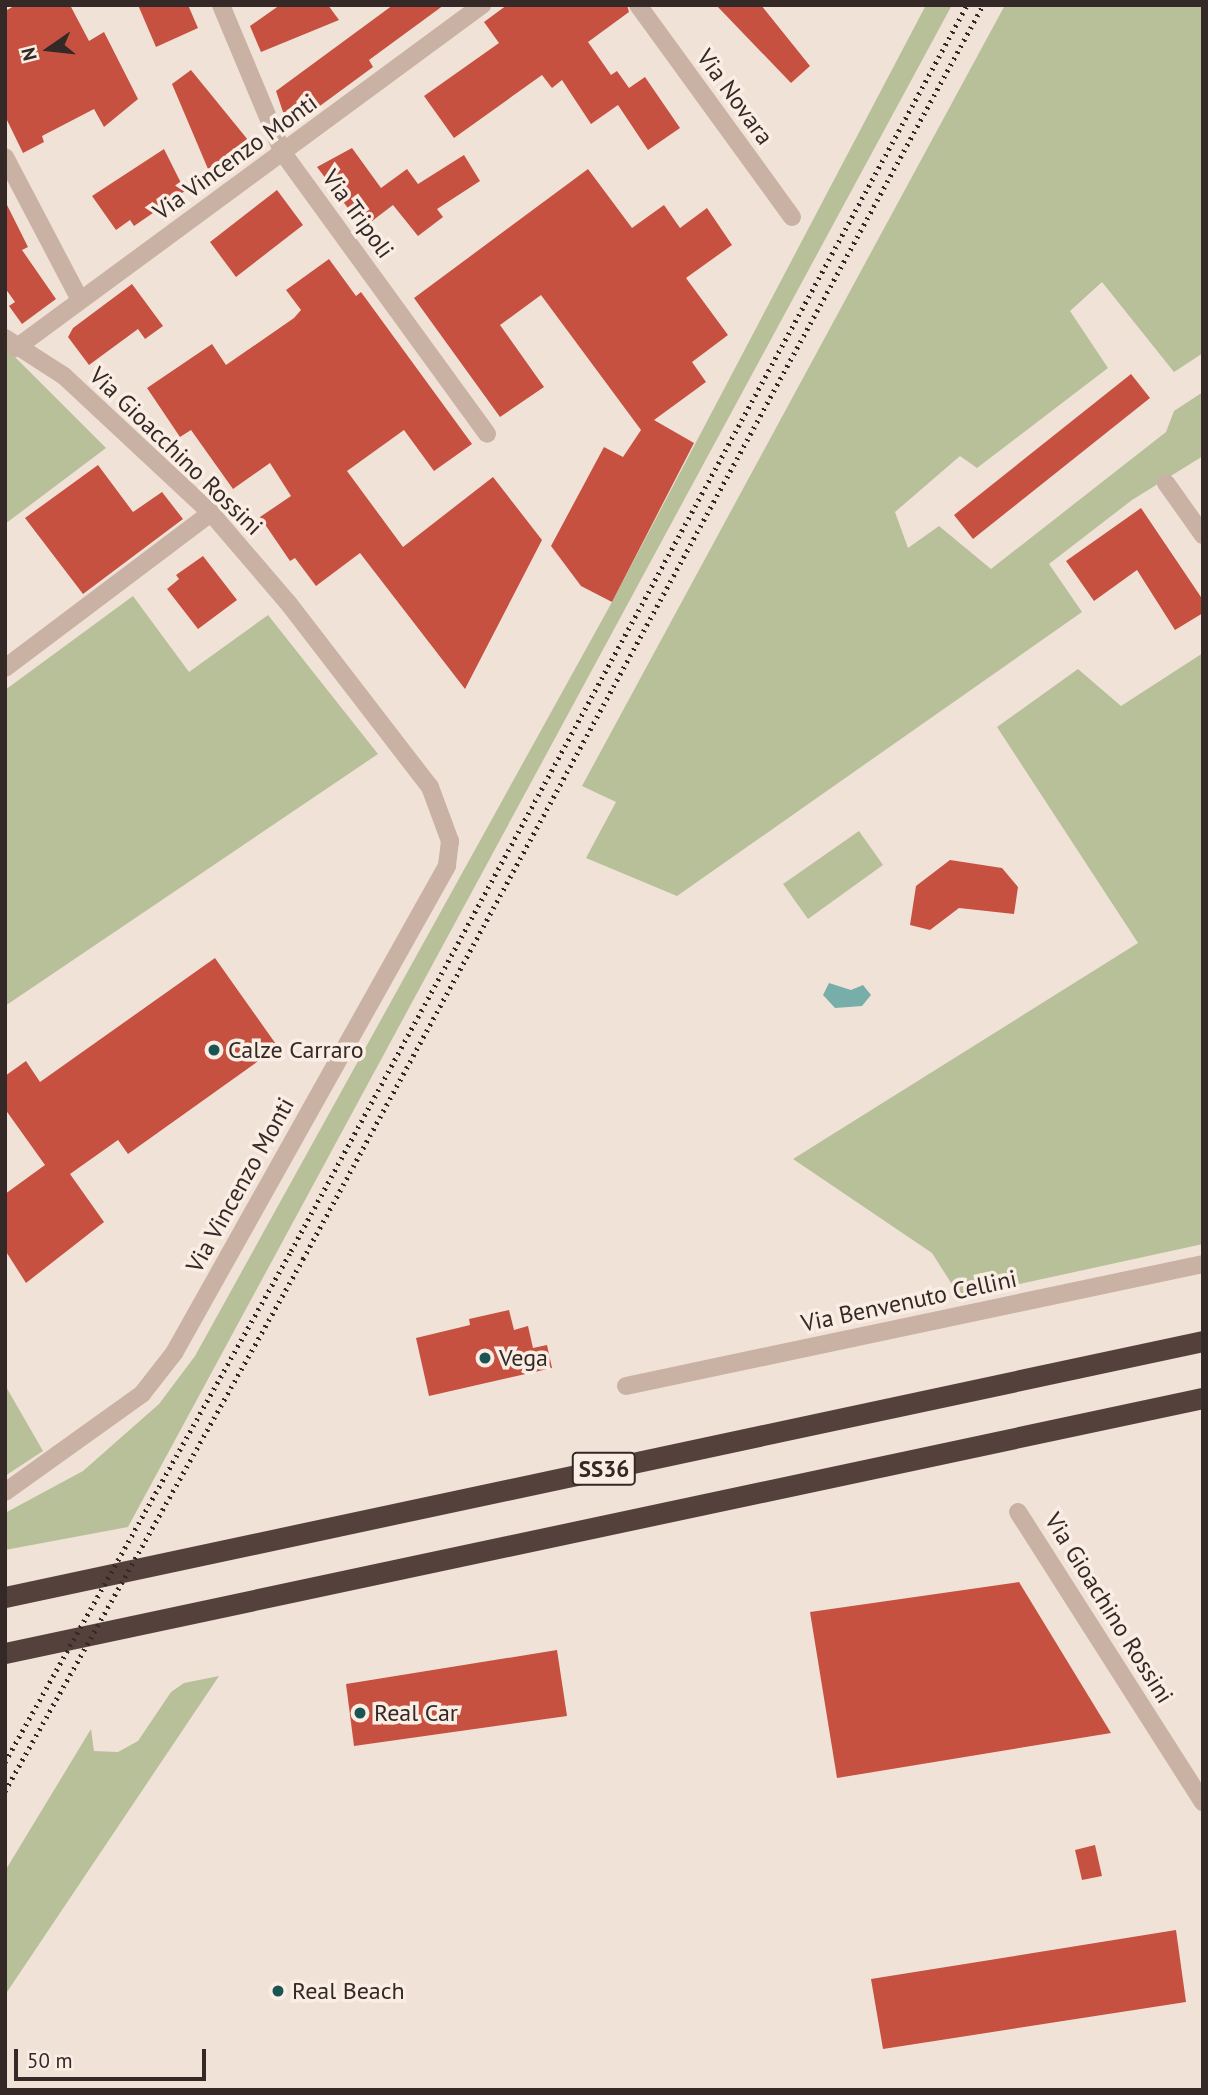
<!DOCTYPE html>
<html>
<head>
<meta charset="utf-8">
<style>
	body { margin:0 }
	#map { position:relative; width:1208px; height:2095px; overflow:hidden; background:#f1e2d8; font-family:"PT Sans",sans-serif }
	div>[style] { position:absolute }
	.green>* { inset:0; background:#b7c098 }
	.water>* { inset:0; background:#77aeaa }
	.building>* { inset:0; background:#c75140 }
	.minor>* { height:18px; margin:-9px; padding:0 9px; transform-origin:9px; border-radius:9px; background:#c9b1a4 }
	.highway>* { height:21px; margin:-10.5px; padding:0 10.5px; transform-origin:10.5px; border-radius:10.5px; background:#55413c }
	.rail>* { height:5px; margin-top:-2.5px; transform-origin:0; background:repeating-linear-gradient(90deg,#342926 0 2px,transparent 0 7px) }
	.dots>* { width:19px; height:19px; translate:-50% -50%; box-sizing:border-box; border:4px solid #f9ede4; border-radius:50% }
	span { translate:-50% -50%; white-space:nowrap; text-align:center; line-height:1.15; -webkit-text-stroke:7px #f9ede4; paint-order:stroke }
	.shield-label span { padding:2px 5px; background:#f9ede4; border:2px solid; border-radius:5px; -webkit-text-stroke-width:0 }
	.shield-label { font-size:23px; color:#342926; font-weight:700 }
	.street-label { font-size:24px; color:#342926 }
	.poi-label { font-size:24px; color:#342926 }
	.left { translate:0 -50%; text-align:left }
	.frame { position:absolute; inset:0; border:7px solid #342926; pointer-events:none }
	.north { position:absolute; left:14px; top:14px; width:70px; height:70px; -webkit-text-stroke:5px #f9ede4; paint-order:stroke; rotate:256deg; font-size:19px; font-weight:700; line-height:28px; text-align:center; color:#342926 }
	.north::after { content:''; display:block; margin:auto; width:24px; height:32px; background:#342926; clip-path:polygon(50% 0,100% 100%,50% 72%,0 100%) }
	.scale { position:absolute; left:14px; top:2049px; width:192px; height:32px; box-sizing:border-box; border:4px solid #342926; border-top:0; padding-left:9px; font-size:21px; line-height:24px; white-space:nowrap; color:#342926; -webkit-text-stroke:5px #f9ede4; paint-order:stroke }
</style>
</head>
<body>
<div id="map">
	<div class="green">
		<i style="clip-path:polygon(926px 5px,952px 5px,128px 1527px,5px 1550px,5px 1513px,83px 1471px,159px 1404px,195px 1356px,612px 602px)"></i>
		<i style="clip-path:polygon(1005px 5px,1203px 5px,1203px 353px,1174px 372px,1102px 282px,1070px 311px,1108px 368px,977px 468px,960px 456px,895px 512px,908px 548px,939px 526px,991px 569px,1166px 432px,1174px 411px,1203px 392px,1203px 456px,1132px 500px,1049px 564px,1082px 612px,677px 896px,586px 858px,616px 802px,582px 786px)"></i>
		<i style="clip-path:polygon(5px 347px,106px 448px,5px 524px)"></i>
		<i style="clip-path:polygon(133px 596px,189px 672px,268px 615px,378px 754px,5px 1006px,5px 690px)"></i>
		<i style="clip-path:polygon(1203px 653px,1203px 1244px,960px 1297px,932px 1253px,793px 1159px,1138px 943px,997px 727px,1078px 669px,1121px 706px)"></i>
		<i style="clip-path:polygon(859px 831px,883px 865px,808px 919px,783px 884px)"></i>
		<i style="clip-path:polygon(5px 1385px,43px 1451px,5px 1476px)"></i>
		<i style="clip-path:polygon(219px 1676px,5px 1995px,5px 1871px,91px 1729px,94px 1751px,118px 1752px,138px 1741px,171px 1692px,184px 1683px)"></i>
	</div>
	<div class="water">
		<i style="clip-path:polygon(829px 983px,851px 990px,863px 985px,871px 995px,862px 1006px,835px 1008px,823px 995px)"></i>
	</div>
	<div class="building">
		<i style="clip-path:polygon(16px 5px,70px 5px,89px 41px,104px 32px,138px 99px,104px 127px,94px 109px,42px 136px,44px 142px,23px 153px,5px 116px,5px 11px)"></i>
		<i style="clip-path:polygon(138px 5px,188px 5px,198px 28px,156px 47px)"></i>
		<i style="clip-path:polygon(280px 5px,328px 5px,339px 20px,261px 52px,250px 26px)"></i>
		<i style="clip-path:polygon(393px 5px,444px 5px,369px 60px,373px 67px,298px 122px,283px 112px,276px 91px)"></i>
		<i style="clip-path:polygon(507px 5px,627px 5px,629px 12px,588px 42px,611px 75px,617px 71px,629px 88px,645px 77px,680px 128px,648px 150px,618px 105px,591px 124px,562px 80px,552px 88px,542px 75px,454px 138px,424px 96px,499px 43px,484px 22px)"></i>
		<i style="clip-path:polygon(716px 5px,761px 5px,810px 66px,791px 83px)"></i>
		<i style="clip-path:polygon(191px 70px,248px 140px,208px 169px,172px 84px)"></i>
		<i style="clip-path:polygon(352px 148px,381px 188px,407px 169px,418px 184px,464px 155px,480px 181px,437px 209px,443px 217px,418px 236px,393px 205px,363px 228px,317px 167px)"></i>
		<i style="clip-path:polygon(164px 149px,185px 191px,134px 226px,130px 220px,116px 230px,92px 196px)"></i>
		<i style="clip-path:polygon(588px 169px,632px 228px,664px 205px,680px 228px,707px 208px,732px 245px,686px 278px,728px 335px,692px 362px,706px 382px,654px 420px,694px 443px,612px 602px,581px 586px,551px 546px,604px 447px,623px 457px,641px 430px,541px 295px,500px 325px,544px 387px,500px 417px,414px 298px)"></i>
		<i style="clip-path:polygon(277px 190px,303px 225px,236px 277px,210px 242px)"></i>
		<i style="clip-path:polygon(5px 201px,28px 247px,22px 250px,56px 299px,22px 324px,9px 306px,15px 302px,5px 288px)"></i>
		<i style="clip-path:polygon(329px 259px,356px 296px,361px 292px,472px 444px,434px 471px,404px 430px,347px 471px,403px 547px,493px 477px,542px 540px,465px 689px,360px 553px,316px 586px,295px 558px,290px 561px,260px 517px,291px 496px,270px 463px,233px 489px,191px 430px,180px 437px,147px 388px,212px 344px,226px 365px,294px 318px,301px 310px,286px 290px)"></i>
		<i style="clip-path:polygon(132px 284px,163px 326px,145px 339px,138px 329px,89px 365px,68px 337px,73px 328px)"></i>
		<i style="clip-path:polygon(1131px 374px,1150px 398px,973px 539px,954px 515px)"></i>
		<i style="clip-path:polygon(98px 465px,133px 512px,162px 492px,183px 519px,83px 594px,25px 518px)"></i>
		<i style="clip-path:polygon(1141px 508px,1203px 600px,1203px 613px,1175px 630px,1137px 570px,1094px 601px,1066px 561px)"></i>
		<i style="clip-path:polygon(203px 556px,237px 600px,198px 629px,167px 589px,179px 579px,176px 575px)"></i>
		<i style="clip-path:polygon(950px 860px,1002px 868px,1018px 887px,1014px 914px,959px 908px,930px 930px,910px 925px,916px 886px)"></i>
		<i style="clip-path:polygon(215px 958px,278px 1047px,128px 1154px,118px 1140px,70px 1174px,104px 1222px,26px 1283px,5px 1250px,5px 1194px,45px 1165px,5px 1109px,5px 1076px,26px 1061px,40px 1082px)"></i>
		<i style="clip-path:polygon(509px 1310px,514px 1330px,528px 1326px,533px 1348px,547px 1345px,552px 1368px,429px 1396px,416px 1338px,470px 1325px,469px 1319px)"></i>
		<i style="clip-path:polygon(1019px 1582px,1111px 1733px,837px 1778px,810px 1612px)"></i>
		<i style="clip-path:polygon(557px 1650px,567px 1716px,354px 1746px,346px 1684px)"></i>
		<i style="clip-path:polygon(1095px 1845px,1102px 1876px,1082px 1880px,1075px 1850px)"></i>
		<i style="clip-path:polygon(1176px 1930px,1186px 2002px,883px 2049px,871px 1979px)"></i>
	</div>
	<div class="minor">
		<i style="left:221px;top:5px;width:160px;rotate:67.3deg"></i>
		<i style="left:283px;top:153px;width:347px;rotate:54deg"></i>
		<i style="left:638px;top:5px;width:262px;rotate:54deg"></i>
		<i style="left:5px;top:157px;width:161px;rotate:62.3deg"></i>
		<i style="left:5px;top:338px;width:70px;rotate:32.8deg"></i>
		<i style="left:64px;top:376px;width:201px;rotate:43deg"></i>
		<i style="left:211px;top:513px;width:120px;rotate:49.4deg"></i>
		<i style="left:289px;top:604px;width:231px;rotate:52.4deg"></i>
		<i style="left:430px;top:787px;width:58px;rotate:69.7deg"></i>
		<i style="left:450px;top:841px;width:25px;rotate:97deg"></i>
		<i style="left:447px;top:866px;width:558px;rotate:119.27deg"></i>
		<i style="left:174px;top:1353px;width:52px;rotate:128deg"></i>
		<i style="left:142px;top:1394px;width:168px;rotate:144.4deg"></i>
		<i style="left:16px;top:348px;width:579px;rotate:-36.35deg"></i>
		<i style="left:1166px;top:483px;width:64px;rotate:54.6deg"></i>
		<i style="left:5px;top:668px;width:258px;rotate:-37deg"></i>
		<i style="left:626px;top:1386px;width:590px;rotate:-11.94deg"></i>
		<i style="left:1018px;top:1512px;width:344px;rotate:57.5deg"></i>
	</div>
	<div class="highway">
		<i style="left:5px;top:1597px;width:1225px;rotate:-12.06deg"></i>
		<i style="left:5px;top:1653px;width:1225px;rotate:-12.02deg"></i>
	</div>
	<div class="rail">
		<i style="left:5px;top:1762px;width:586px;rotate:-60.76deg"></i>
		<i style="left:291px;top:1251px;width:1418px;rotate:-61.52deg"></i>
		<i style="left:5px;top:1791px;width:610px;rotate:-60.74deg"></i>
		<i style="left:303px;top:1259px;width:1427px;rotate:-61.53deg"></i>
	</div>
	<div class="dots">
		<i style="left:214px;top:1050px;background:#1b5553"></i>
		<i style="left:485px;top:1358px;background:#1b5553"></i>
		<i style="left:360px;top:1713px;background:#1b5553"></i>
		<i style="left:278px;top:1991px;background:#1b5553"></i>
	</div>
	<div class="shield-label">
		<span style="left:604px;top:1469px">SS36</span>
	</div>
	<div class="street-label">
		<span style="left:735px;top:97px;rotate:54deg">Via Novara</span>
		<span style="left:235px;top:157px;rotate:-36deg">Via Vincenzo Monti</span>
		<span style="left:358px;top:214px;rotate:54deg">Via Tripoli</span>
		<span style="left:176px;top:451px;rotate:44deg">Via Gioacchino Rossini</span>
		<span style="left:240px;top:1185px;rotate:-61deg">Via Vincenzo Monti</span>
		<span style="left:909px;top:1301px;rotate:-12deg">Via Benvenuto Cellini</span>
		<span style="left:1109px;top:1608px;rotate:58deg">Via Gioachino Rossini</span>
	</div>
	<div class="poi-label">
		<span class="left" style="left:228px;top:1050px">Calze Carraro</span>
		<span class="left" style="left:499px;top:1358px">Vega</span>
		<span class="left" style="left:374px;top:1713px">Real Car</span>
		<span class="left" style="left:292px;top:1991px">Real Beach</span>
	</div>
	<div class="frame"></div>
	<div class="north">N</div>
	<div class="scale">50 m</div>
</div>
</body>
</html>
